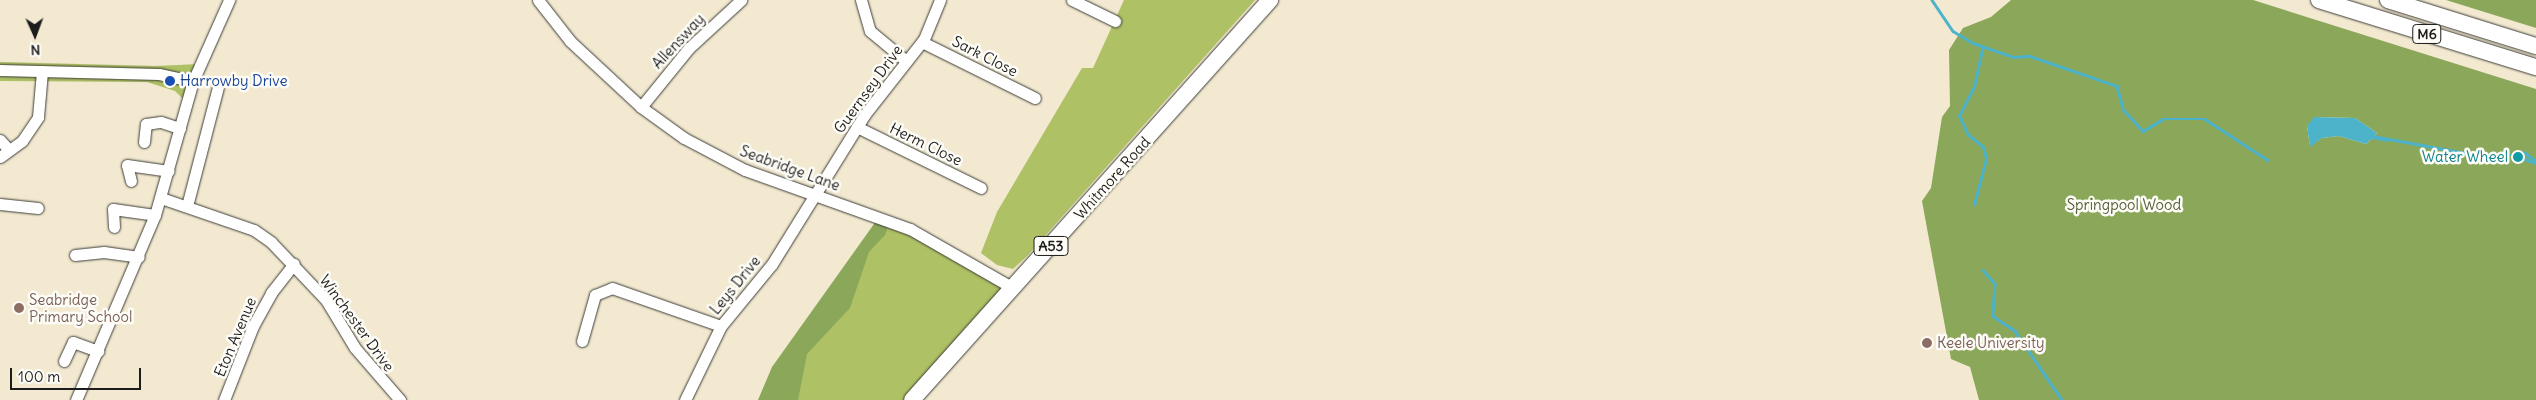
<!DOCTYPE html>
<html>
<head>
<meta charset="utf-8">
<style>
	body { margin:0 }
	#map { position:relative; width:2536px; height:400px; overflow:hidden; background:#f2e9d0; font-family:Delius,sans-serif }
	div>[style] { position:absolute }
	.green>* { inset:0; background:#aec165 }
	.forest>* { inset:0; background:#8aa75a }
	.water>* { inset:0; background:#4db3cb }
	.stream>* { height:2.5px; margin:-1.25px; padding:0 1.25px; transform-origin:1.25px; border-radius:1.25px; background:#4db3cb }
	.roads { filter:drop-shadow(0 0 1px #3c3b37) drop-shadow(0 0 1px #3c3b37) }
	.minor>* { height:11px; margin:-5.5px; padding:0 5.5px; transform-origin:5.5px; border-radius:5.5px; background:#fff }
	.highway>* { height:16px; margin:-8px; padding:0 8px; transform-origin:8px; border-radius:8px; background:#fff }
	.dots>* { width:14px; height:14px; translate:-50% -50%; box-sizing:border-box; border:2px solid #fdfcf7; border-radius:50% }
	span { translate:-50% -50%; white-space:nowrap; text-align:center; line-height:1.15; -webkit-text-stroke:5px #fdfcf7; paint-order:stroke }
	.shield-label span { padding:1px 4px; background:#fdfcf7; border:1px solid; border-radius:4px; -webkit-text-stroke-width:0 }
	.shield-label { font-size:14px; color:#1c1c1c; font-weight:700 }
	.street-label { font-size:15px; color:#1c1c1c }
	.transit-label { font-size:15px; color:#164399 }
	.left { translate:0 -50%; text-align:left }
	.culture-label { font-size:15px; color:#0d838f }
	.right { translate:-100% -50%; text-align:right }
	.park-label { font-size:15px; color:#565e39 }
	.education-label { font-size:15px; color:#785e54 }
	.north { position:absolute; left:10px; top:10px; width:50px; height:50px; -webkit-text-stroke:4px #fdfcf7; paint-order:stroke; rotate:178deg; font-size:14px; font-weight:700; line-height:20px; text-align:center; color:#1c1c1c }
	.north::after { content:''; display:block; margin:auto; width:18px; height:22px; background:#1c1c1c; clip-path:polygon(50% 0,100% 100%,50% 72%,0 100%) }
	.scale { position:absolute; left:10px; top:368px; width:131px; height:22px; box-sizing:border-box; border:2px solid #1c1c1c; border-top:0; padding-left:6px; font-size:15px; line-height:18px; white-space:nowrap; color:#1c1c1c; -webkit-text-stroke:4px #fdfcf7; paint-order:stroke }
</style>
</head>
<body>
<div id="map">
	<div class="green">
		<i style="clip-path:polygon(1124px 0,1255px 0,1027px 256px,1013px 269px,997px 265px,981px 253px,997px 212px,1082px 68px,1093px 68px)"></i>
		<i style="clip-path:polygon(0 62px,156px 66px,199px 64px,187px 103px,175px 91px,147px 82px,0 81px)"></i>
		<i style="clip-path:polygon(879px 217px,1013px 288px,912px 400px,758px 400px)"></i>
	</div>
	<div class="forest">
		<i style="clip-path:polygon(evenodd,2011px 0,2253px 0,2536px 89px,2536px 400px,1979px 400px,1970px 367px,1951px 359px,1922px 201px,1931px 188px,1942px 117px,1950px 106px,1949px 50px,1963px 28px,1991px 17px,2011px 0,2319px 117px,2355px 118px,2377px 133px,2366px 144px,2339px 136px,2322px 138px,2310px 146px,2307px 126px,2319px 117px)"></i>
		<i style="clip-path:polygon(2446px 0,2536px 0,2536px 28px)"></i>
		<i style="clip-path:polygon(879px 217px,890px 221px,885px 235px,869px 252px,850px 308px,807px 354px,798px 400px,758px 400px,772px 367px)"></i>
	</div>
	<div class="water">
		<i style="clip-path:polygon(2314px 117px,2355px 118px,2377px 133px,2366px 144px,2339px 136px,2322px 138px,2310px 147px,2307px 126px)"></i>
	</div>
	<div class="stream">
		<i style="left:1932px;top:0;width:37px;rotate:56deg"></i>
		<i style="left:1953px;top:31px;width:23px;rotate:31deg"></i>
		<i style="left:1973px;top:43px;width:43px;rotate:18.9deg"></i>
		<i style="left:2014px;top:57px;width:16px;rotate:-4deg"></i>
		<i style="left:2030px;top:56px;width:92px;rotate:19deg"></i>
		<i style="left:2117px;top:86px;width:24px;rotate:75deg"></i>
		<i style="left:2123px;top:109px;width:30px;rotate:48deg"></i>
		<i style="left:2143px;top:131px;width:23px;rotate:-31deg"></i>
		<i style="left:2163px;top:119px;width:42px"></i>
		<i style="left:2205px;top:119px;width:75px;rotate:33.1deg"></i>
		<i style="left:2373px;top:136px;width:106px;rotate:10.4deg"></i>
		<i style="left:2477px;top:155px;width:37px"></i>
		<i style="left:2514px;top:155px;width:23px;rotate:20deg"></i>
		<i style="left:2372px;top:137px;width:15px;rotate:11deg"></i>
		<i style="left:2514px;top:155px;width:10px;rotate:-17deg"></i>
		<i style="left:2524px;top:152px;width:15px;rotate:37deg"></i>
		<i style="left:1974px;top:205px;width:48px;rotate:-75.4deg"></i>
		<i style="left:1986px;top:159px;width:12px;rotate:-104deg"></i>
		<i style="left:1983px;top:147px;width:19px;rotate:-141deg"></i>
		<i style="left:1968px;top:135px;width:21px;rotate:-115deg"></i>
		<i style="left:1959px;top:116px;width:33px;rotate:-63deg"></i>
		<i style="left:1974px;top:87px;width:40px;rotate:-78deg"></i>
		<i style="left:1983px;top:270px;width:18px;rotate:49deg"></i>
		<i style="left:1995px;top:284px;width:32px;rotate:94deg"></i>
		<i style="left:1993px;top:316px;width:27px;rotate:34deg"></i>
		<i style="left:2015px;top:331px;width:83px;rotate:55.7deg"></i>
	</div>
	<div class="roads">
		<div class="minor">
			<i style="left:538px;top:0;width:52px;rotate:52deg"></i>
			<i style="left:570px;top:41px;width:97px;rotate:42.9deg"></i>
			<i style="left:641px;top:107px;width:53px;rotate:35.8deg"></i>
			<i style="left:684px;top:138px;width:69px;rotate:27.7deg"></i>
			<i style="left:745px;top:170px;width:175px;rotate:19.7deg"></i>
			<i style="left:910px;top:229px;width:119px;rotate:29.8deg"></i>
			<i style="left:861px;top:0;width:32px;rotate:74deg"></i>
			<i style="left:870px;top:31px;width:47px;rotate:39.8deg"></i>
			<i style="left:1072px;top:0;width:48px;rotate:26deg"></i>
			<i style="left:922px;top:42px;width:126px;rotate:26.4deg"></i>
			<i style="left:0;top:70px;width:159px;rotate:1.4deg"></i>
			<i style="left:159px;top:74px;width:35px;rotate:12deg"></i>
			<i style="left:193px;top:81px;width:89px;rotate:-66deg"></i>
			<i style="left:641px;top:107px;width:76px;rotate:-50.9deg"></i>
			<i style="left:689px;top:48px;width:71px;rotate:-42.7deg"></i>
			<i style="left:857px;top:127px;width:138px;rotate:26.2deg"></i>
			<i style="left:0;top:140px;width:13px;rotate:48deg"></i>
			<i style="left:144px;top:142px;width:18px;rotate:-84deg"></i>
			<i style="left:146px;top:124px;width:15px;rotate:-8deg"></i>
			<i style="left:161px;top:122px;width:20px;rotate:18deg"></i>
			<i style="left:0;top:157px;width:27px;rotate:-36deg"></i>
			<i style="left:22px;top:141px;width:29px;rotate:-56deg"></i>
			<i style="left:38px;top:117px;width:46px;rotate:-85deg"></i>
			<i style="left:131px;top:181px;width:16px;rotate:-104deg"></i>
			<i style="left:127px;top:165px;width:42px;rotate:8.1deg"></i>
			<i style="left:161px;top:198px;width:98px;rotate:19deg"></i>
			<i style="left:254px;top:230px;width:21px;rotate:35deg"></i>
			<i style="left:271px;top:242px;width:80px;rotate:46.5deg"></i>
			<i style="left:326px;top:300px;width:56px;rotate:58.9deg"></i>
			<i style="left:355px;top:348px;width:69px;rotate:49.1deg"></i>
			<i style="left:0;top:204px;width:38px;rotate:6deg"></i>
			<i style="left:187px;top:206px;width:123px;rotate:-75.4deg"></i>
			<i style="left:114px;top:227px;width:18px;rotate:-93deg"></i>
			<i style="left:113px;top:209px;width:42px;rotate:8.1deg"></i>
			<i style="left:75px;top:255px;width:29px;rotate:-6deg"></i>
			<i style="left:104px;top:252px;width:35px;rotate:8deg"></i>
			<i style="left:582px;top:341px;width:48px;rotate:-74.2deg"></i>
			<i style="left:595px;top:295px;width:18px;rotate:-22deg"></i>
			<i style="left:612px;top:288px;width:115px;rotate:19.2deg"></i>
			<i style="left:64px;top:361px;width:21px;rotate:-65deg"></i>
			<i style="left:73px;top:342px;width:27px;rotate:20deg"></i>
			<i style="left:76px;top:400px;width:201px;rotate:-66.9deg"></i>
			<i style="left:155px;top:215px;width:139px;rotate:-74.2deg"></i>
			<i style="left:224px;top:400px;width:79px;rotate:-68.6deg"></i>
			<i style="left:253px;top:326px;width:38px;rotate:-61deg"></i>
			<i style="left:271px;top:293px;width:37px;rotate:-52deg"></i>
			<i style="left:685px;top:400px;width:82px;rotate:-64.1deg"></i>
			<i style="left:721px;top:326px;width:80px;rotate:-50.6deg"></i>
			<i style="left:772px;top:264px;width:176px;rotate:-58.2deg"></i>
			<i style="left:865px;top:114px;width:95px;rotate:-51.8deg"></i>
			<i style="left:924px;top:39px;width:42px;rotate:-67.7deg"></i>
		</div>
		<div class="highway">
			<i style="left:2319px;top:0;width:227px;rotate:17.2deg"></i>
			<i style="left:2388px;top:0;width:155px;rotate:17.3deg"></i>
			<i style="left:912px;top:400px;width:537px;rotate:-48.17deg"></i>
		</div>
	</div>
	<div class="dots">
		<i style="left:170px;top:81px;background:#1a4fb4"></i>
		<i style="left:2518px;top:157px;background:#0f9aa8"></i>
		<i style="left:19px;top:308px;background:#8d6e63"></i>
		<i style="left:1927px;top:343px;background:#8d6e63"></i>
	</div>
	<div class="shield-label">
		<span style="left:2427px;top:34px">M6</span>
		<span style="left:1051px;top:246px">A53</span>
	</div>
	<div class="street-label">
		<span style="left:678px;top:41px;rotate:-47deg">Allensway</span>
		<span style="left:985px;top:56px;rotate:27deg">Sark Close</span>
		<span style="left:868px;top:89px;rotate:-54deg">Guernsey Drive</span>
		<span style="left:926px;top:144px;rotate:26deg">Herm Close</span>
		<span style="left:790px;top:168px;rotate:20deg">Seabridge Lane</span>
		<span style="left:1112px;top:178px;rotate:-48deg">Whitmore Road</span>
		<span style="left:735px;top:285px;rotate:-51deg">Leys Drive</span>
		<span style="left:357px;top:323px;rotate:54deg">Winchester Drive</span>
		<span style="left:235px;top:337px;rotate:-67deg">Eton Avenue</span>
	</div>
	<div class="transit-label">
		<span class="left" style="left:180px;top:81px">Harrowby Drive</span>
	</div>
	<div class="culture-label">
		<span class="right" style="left:2508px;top:157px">Water Wheel</span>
	</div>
	<div class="park-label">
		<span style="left:2124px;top:205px">Springpool Wood</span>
	</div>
	<div class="education-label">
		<span class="left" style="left:29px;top:308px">Seabridge<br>Primary School</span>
		<span class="left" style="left:1937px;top:343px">Keele University</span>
	</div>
	<div class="north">N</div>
	<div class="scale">100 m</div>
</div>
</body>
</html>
